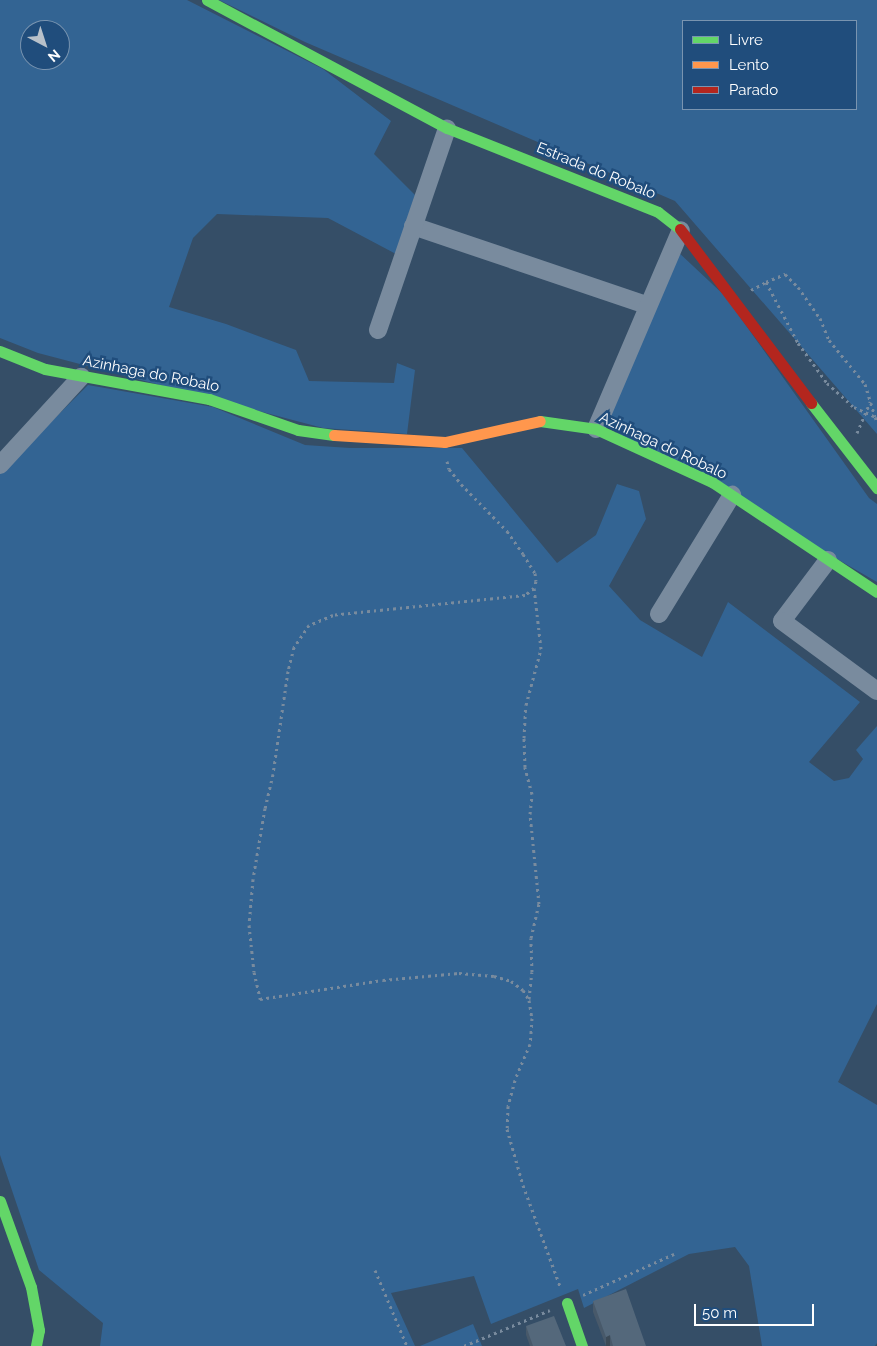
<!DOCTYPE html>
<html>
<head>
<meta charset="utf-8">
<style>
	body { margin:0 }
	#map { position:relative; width:877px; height:1346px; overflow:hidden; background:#354e67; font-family:Raleway,sans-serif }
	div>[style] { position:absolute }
	.green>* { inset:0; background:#336493 }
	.path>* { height:3px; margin-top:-1.5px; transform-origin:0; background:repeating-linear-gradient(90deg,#798b9e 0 2.5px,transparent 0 6.5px) }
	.street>* { height:18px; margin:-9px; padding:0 9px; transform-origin:9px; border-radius:9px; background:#798b9e }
	.fast>* { height:11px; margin:-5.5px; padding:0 5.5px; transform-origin:5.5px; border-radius:5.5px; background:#63d668 }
	.slow>* { height:11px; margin:-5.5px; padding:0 5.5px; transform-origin:5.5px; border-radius:5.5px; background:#ff974d }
	.jam>* { height:11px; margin:-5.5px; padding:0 5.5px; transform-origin:5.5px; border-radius:5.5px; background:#b3261e }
	.wall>* { inset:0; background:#48596a }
	.shaded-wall>* { inset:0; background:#3b4956 }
	.building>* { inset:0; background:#54687b }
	span { translate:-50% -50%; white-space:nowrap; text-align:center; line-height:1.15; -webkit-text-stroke:5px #204d7c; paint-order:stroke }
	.street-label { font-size:15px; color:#fff }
	.legend { position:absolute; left:682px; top:20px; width:175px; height:90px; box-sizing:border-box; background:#204d7c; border:1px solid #7994b0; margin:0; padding:6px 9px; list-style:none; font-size:15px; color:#fff }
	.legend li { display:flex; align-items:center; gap:10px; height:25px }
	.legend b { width:25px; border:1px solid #7994b0 }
	.north { position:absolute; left:20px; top:20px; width:50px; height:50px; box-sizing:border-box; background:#204d7c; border:1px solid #7994b0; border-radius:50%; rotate:140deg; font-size:14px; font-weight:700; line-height:20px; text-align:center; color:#fff }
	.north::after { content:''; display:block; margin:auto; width:18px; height:22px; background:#b8c1ca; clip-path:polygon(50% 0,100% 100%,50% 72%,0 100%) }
	.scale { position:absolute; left:694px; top:1304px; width:120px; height:22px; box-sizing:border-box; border:2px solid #fff; border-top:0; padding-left:6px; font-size:15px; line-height:18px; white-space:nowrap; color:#fff; -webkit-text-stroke:4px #204d7c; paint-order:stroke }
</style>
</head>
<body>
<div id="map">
	<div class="green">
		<i style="clip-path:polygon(evenodd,0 0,187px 0,323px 69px,391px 121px,374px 154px,415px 195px,396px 254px,328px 218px,217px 214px,193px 238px,169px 307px,226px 324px,296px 350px,309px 381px,394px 383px,397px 363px,415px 370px,407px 434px,323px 428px,38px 353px,0 338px,0 0,30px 30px,60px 30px,60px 60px,30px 60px,30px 30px)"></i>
		<i style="clip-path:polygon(evenodd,219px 0,877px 0,877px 434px,675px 201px,305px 42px,219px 0,683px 21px,856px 21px,856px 109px,683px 109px,683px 21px)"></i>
		<i style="clip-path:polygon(676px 250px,725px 296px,869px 498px,877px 504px,877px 582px,606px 426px)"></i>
		<i style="clip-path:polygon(88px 385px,213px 407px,305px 445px,350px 448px,462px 448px,557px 563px,596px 535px,617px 484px,639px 491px,646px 519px,609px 586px,640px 620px,702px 657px,728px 602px,860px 702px,809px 762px,834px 781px,849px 778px,863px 759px,856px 750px,877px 726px,877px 1004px,838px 1082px,877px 1105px,877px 1343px,875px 1346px,762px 1346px,749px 1266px,735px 1247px,689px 1254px,584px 1308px,578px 1289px,491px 1324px,474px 1276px,391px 1293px,415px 1346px,100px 1346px,103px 1323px,39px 1270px,0 1155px,0 468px,30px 443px)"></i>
		<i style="clip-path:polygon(473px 1324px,482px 1346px,420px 1346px)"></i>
	</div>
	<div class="path">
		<i style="left:766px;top:282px;width:21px;rotate:-23deg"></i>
		<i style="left:785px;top:274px;width:18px;rotate:45deg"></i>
		<i style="left:798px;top:287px;width:38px;rotate:55deg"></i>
		<i style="left:820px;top:318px;width:24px;rotate:68deg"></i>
		<i style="left:829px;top:340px;width:57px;rotate:50.7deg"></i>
		<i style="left:865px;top:384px;width:34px;rotate:73deg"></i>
		<i style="left:751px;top:290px;width:17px;rotate:-28deg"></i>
		<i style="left:766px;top:282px;width:69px;rotate:62.3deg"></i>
		<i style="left:798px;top:343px;width:49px;rotate:54.1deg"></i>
		<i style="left:827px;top:383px;width:36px;rotate:42deg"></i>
		<i style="left:854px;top:407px;width:23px;rotate:25deg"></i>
		<i style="left:875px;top:417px;width:4px;rotate:63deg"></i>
		<i style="left:857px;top:433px;width:34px;rotate:-67deg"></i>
		<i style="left:447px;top:461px;width:8px;rotate:76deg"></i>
		<i style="left:449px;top:469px;width:19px;rotate:51deg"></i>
		<i style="left:461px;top:484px;width:66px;rotate:45.6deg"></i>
		<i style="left:507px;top:531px;width:28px;rotate:55deg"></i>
		<i style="left:523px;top:554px;width:22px;rotate:58deg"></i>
		<i style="left:535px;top:573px;width:8px;rotate:83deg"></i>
		<i style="left:536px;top:581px;width:7px;rotate:106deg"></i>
		<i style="left:534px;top:588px;width:11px;rotate:142deg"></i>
		<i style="left:525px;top:595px;width:193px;rotate:174.1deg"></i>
		<i style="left:333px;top:615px;width:26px;rotate:157deg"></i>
		<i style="left:309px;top:625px;width:27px;rotate:124deg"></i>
		<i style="left:294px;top:647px;width:25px;rotate:104deg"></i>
		<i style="left:288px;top:671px;width:104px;rotate:98.3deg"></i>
		<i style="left:273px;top:774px;width:35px;rotate:103deg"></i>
		<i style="left:265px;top:808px;width:72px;rotate:99.6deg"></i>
		<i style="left:253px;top:879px;width:46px;rotate:95deg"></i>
		<i style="left:249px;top:925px;width:47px;rotate:83.9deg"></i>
		<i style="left:254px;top:972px;width:28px;rotate:77deg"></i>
		<i style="left:260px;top:999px;width:124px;rotate:-8.8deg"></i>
		<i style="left:383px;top:980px;width:76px;rotate:-5.3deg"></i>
		<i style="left:459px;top:973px;width:35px;rotate:5deg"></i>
		<i style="left:494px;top:976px;width:18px;rotate:16deg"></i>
		<i style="left:511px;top:981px;width:15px;rotate:37deg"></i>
		<i style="left:523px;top:990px;width:12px;rotate:59deg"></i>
		<i style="left:529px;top:1000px;width:18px;rotate:81deg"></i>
		<i style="left:532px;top:1018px;width:26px;rotate:94deg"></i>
		<i style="left:530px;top:1044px;width:39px;rotate:113deg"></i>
		<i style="left:515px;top:1080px;width:27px;rotate:105deg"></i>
		<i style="left:508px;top:1106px;width:23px;rotate:92deg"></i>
		<i style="left:507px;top:1129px;width:58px;rotate:74.1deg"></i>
		<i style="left:523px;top:1185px;width:108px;rotate:69.9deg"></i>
		<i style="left:529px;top:999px;width:27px;rotate:-84deg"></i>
		<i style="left:532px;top:972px;width:34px;rotate:-92deg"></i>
		<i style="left:531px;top:938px;width:35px;rotate:-77deg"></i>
		<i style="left:539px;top:904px;width:90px;rotate:-95.7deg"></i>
		<i style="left:530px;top:814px;width:20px;rotate:-84deg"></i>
		<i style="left:532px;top:794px;width:28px;rotate:-105deg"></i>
		<i style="left:525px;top:767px;width:29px;rotate:-92deg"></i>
		<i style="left:524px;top:738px;width:33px;rotate:-87deg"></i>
		<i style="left:526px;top:705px;width:58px;rotate:-75deg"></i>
		<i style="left:541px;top:649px;width:61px;rotate:-96.5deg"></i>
		<i style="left:375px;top:1270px;width:82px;rotate:67.2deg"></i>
		<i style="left:583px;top:1295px;width:100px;rotate:-24.3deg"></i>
		<i style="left:464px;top:1346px;width:93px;rotate:-22.7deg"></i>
	</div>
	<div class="street">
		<i style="left:413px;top:226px;width:247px;rotate:18.7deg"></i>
		<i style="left:378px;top:330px;width:213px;rotate:-71.1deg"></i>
		<i style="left:596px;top:429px;width:216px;rotate:-66.9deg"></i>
		<i style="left:0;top:465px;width:120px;rotate:-47.4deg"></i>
		<i style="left:828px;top:560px;width:76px;rotate:127deg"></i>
		<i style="left:782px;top:621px;width:118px;rotate:36.4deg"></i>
		<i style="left:659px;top:614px;width:140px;rotate:-58.5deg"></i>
	</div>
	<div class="fast">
		<i style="left:207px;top:0;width:272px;rotate:28.1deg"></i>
		<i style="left:447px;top:128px;width:227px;rotate:21.7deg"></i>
		<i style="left:658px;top:212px;width:28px;rotate:38deg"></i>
		<i style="left:0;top:351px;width:48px;rotate:21.8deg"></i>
		<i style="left:45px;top:369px;width:167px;rotate:10.4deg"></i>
		<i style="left:209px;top:399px;width:94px;rotate:19.2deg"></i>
		<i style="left:298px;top:430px;width:36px;rotate:8deg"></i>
		<i style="left:811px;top:403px;width:108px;rotate:52.2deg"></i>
		<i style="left:540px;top:421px;width:57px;rotate:8.1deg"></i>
		<i style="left:596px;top:429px;width:128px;rotate:24.6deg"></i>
		<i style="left:712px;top:482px;width:198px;rotate:33.7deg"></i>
		<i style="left:0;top:1201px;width:91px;rotate:70.2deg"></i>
		<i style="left:31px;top:1287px;width:44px;rotate:79.5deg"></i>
		<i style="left:39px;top:1330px;width:16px;rotate:101deg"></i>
		<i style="left:567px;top:1303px;width:46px;rotate:70.8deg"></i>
	</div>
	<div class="slow">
		<i style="left:334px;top:435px;width:111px;rotate:3.6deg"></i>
		<i style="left:445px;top:442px;width:97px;rotate:-12.5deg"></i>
	</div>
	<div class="jam">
		<i style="left:680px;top:229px;width:218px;rotate:53deg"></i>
	</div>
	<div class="wall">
		<i style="clip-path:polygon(593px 1301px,646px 1346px,606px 1346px,593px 1312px)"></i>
		<i style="clip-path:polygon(526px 1326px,566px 1346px,530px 1346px,526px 1335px)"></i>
	</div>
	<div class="shaded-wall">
		<i style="clip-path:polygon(610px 1335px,610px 1346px,606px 1346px,606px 1337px)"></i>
	</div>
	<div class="building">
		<i style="clip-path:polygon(626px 1289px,646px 1346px,613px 1346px,610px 1335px,606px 1337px,593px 1301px)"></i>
		<i style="clip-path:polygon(554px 1316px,566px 1346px,533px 1346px,526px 1326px)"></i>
	</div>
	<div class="street-label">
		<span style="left:596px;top:171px;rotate:22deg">Estrada do Robalo</span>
		<span style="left:151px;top:374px;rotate:11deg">Azinhaga do Robalo</span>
		<span style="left:663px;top:446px;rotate:25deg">Azinhaga do Robalo</span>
	</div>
	<ul class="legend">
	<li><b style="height:6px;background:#63d668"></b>Livre</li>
	<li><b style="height:6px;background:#ff974d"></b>Lento</li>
	<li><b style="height:6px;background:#b3261e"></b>Parado</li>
	</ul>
	<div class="north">N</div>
	<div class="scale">50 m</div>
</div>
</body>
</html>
